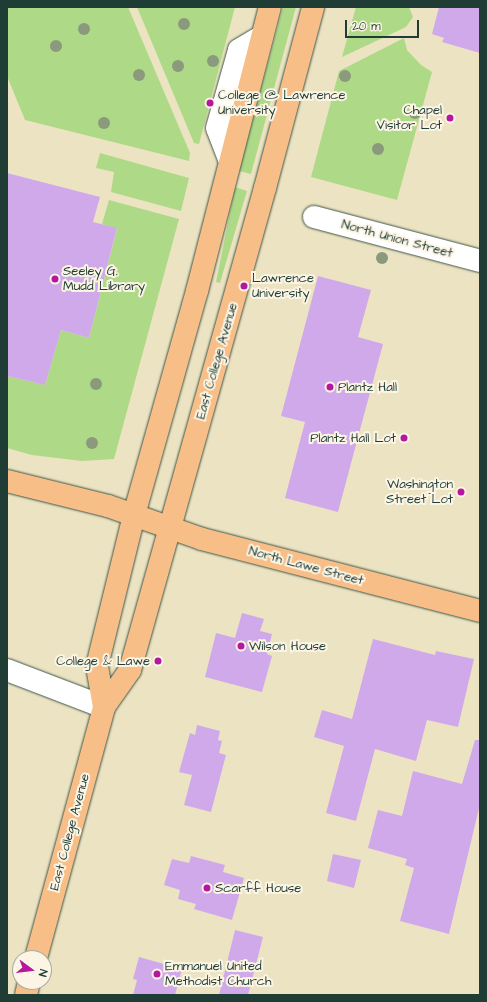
<!DOCTYPE html>
<html>
<head>
<meta charset="utf-8">
<style>
	body { margin:0 }
	#map { position:relative; width:487px; height:1002px; overflow:hidden; background:#ece3c2; font-family:"Architects Daughter",sans-serif }
	div>[style] { position:absolute }
	.green>* { inset:0; background:#aeda87 }
	.building>* { inset:0; background:#d0a9eb }
	.roads { filter:drop-shadow(0 0 1px #3e5649) drop-shadow(0 0 1px #3e5649) }
	.minor>* { height:22px; margin:-11px; padding:0 11px; transform-origin:11px; border-radius:11px; background:#fff }
	.major>* { height:22px; margin:-11px; padding:0 11px; transform-origin:11px; border-radius:11px; background:#f7be87 }
	.trees>* { width:12px; height:12px; margin:-6px; border-radius:50%; background:#8b997d }
	.dots>* { width:11px; height:11px; translate:-50% -50%; box-sizing:border-box; border:2px solid #fcf5e5; border-radius:50% }
	span { translate:-50% -50%; white-space:nowrap; text-align:center; line-height:1.15; -webkit-text-stroke:4px #fcf5e5; paint-order:stroke }
	.poi-label { font-size:13px; color:#1f3d34 }
	.left { translate:0 -50%; text-align:left }
	.right { translate:-100% -50%; text-align:right }
	.street-label { font-size:13px; color:#1f3d34 }
	.frame { position:absolute; inset:0; border:8px solid #1f3d34; pointer-events:none }
	.north { position:absolute; left:12px; top:950px; width:40px; height:40px; box-sizing:border-box; background:#fcf5e5; border:1px solid #a4ab9e; border-radius:50%; rotate:105deg; font-size:11px; font-weight:700; line-height:16px; text-align:center; color:#1f3d34 }
	.north::after { content:''; display:block; margin:auto; width:14px; height:18px; background:#b5179e; clip-path:polygon(50% 0,100% 100%,50% 72%,0 100%) }
	.scale { position:absolute; left:345px; top:20px; width:74px; height:18px; box-sizing:border-box; border:2px solid #1f3d34; border-top:0; padding-left:5px; font-size:12px; line-height:14px; white-space:nowrap; color:#1f3d34; -webkit-text-stroke:3px #fcf5e5; paint-order:stroke }
</style>
</head>
<body>
<div id="map">
	<div class="green">
		<i style="clip-path:polygon(7px 7px,128px 7px,190px 153px,189px 161px,25px 120px,7px 76px)"></i>
		<i style="clip-path:polygon(137px 7px,235px 7px,199px 144px,194px 143px)"></i>
		<i style="clip-path:polygon(283px 7px,296px 7px,251px 174px,239px 171px)"></i>
		<i style="clip-path:polygon(356px 7px,409px 7px,413px 17px,406px 27px,342px 57px)"></i>
		<i style="clip-path:polygon(404px 38px,407px 50px,421px 65px,432px 72px,397px 200px,311px 177px,339px 71px)"></i>
		<i style="clip-path:polygon(100px 153px,189px 178px,181px 211px,111px 192px,114px 172px,96px 168px)"></i>
		<i style="clip-path:polygon(235px 187px,247px 191px,220px 283px,216px 282px)"></i>
		<i style="clip-path:polygon(109px 200px,179px 219px,114px 459px,82px 461px,32px 455px,7px 448px,7px 376px,45px 385px,61px 330px,89px 338px,117px 229px,102px 224px)"></i>
	</div>
	<div class="building">
		<i style="clip-path:polygon(439px 7px,480px 7px,480px 53px,442px 42px,444px 38px,432px 34px)"></i>
		<i style="clip-path:polygon(7px 173px,100px 197px,93px 222px,117px 228px,89px 338px,61px 330px,45px 385px,7px 376px)"></i>
		<i style="clip-path:polygon(318px 276px,371px 290px,358px 337px,383px 344px,338px 512px,285px 498px,305px 422px,281px 416px)"></i>
		<i style="clip-path:polygon(242px 613px,264px 619px,260px 631px,272px 634px,267px 654px,272px 656px,262px 692px,205px 677px,216px 633px,235px 638px)"></i>
		<i style="clip-path:polygon(373px 639px,435px 655px,436px 651px,474px 659px,458px 727px,427px 720px,416px 761px,375px 749px,356px 821px,326px 813px,344px 746px,314px 737px,322px 710px,352px 719px)"></i>
		<i style="clip-path:polygon(197px 725px,220px 731px,218px 740px,222px 741px,219px 753px,226px 755px,211px 812px,184px 805px,192px 775px,179px 772px,190px 733px,195px 735px)"></i>
		<i style="clip-path:polygon(475px 740px,480px 740px,480px 804px,449px 934px,400px 921px,414px 868px,405px 865px,407px 859px,368px 848px,378px 810px,402px 816px,413px 771px,462px 784px)"></i>
		<i style="clip-path:polygon(333px 854px,361px 860px,354px 888px,327px 881px)"></i>
		<i style="clip-path:polygon(191px 856px,225px 865px,223px 872px,244px 878px,232px 920px,194px 909px,196px 904px,178px 899px,180px 890px,164px 885px,172px 859px,189px 863px)"></i>
		<i style="clip-path:polygon(235px 930px,263px 937px,248px 995px,219px 995px)"></i>
		<i style="clip-path:polygon(139px 957px,182px 969px,175px 995px,133px 995px,137px 980px,133px 979px)"></i>
	</div>
	<div class="roads">
		<div class="minor">
			<i style="left:229px;top:159px;width:33px;rotate:-111deg"></i>
			<i style="left:217px;top:128px;width:81px;rotate:-74.2deg"></i>
			<i style="left:239px;top:50px;width:27px;rotate:-31deg"></i>
			<i style="left:314px;top:217px;width:172px;rotate:14.8deg"></i>
			<i style="left:7px;top:670px;width:104px;rotate:20.9deg"></i>
		</div>
		<div class="major">
			<i style="left:7px;top:481px;width:104px;rotate:13.9deg"></i>
			<i style="left:108px;top:506px;width:100px;rotate:19.3deg"></i>
			<i style="left:202px;top:539px;width:287px;rotate:14.5deg"></i>
			<i style="left:104px;top:707px;width:42px;rotate:-99.7deg"></i>
			<i style="left:97px;top:666px;width:155px;rotate:-76.2deg"></i>
			<i style="left:134px;top:515px;width:233px;rotate:-74.3deg"></i>
			<i style="left:197px;top:291px;width:293px;rotate:-75.6deg"></i>
			<i style="left:36px;top:958px;width:260px;rotate:-74.8deg"></i>
			<i style="left:104px;top:707px;width:45px;rotate:-54.9deg"></i>
			<i style="left:130px;top:670px;width:501px;rotate:-74.35deg"></i>
			<i style="left:265px;top:188px;width:187px;rotate:-75.1deg"></i>
			<i style="left:26px;top:995px;width:13px;rotate:-77deg"></i>
		</div>
	</div>
	<div class="trees">
		<i style="left:184px;top:24px"></i>
		<i style="left:84px;top:29px"></i>
		<i style="left:56px;top:46px"></i>
		<i style="left:213px;top:61px"></i>
		<i style="left:178px;top:66px"></i>
		<i style="left:139px;top:75px"></i>
		<i style="left:345px;top:76px"></i>
		<i style="left:415px;top:113px"></i>
		<i style="left:104px;top:123px"></i>
		<i style="left:378px;top:149px"></i>
		<i style="left:382px;top:258px"></i>
		<i style="left:96px;top:384px"></i>
		<i style="left:92px;top:443px"></i>
	</div>
	<div class="dots">
		<i style="left:210px;top:103px;background:#b5179e"></i>
		<i style="left:450px;top:118px;background:#b5179e"></i>
		<i style="left:55px;top:279px;background:#b5179e"></i>
		<i style="left:244px;top:286px;background:#b5179e"></i>
		<i style="left:330px;top:387px;background:#b5179e"></i>
		<i style="left:404px;top:438px;background:#b5179e"></i>
		<i style="left:461px;top:492px;background:#b5179e"></i>
		<i style="left:241px;top:646px;background:#b5179e"></i>
		<i style="left:158px;top:661px;background:#b5179e"></i>
		<i style="left:207px;top:888px;background:#b5179e"></i>
		<i style="left:157px;top:974px;background:#b5179e"></i>
	</div>
	<div class="poi-label">
		<span class="left" style="left:218px;top:103px">College @ Lawrence<br>University</span>
		<span class="right" style="left:442px;top:118px">Chapel<br>Visitor Lot</span>
		<span class="left" style="left:63px;top:279px">Seeley G.<br>Mudd Library</span>
		<span class="left" style="left:252px;top:286px">Lawrence<br>University</span>
		<span class="left" style="left:338px;top:387px">Plantz Hall</span>
		<span class="right" style="left:396px;top:438px">Plantz Hall Lot</span>
		<span class="right" style="left:453px;top:492px">Washington<br>Street Lot</span>
		<span class="left" style="left:249px;top:646px">Wilson House</span>
		<span class="right" style="left:150px;top:661px">College &amp; Lawe</span>
		<span class="left" style="left:215px;top:888px">Scarff House</span>
		<span class="left" style="left:165px;top:974px">Emmanuel United<br>Methodist Church</span>
	</div>
	<div class="street-label">
		<span style="left:397px;top:239px;rotate:15deg">North Union Street</span>
		<span style="left:217px;top:361px;rotate:-74deg">East College Avenue</span>
		<span style="left:306px;top:566px;rotate:15deg">North Lawe Street</span>
		<span style="left:70px;top:832px;rotate:-75deg">East College Avenue</span>
	</div>
	<div class="frame"></div>
	<div class="north">N</div>
	<div class="scale">20 m</div>
</div>
</body>
</html>
